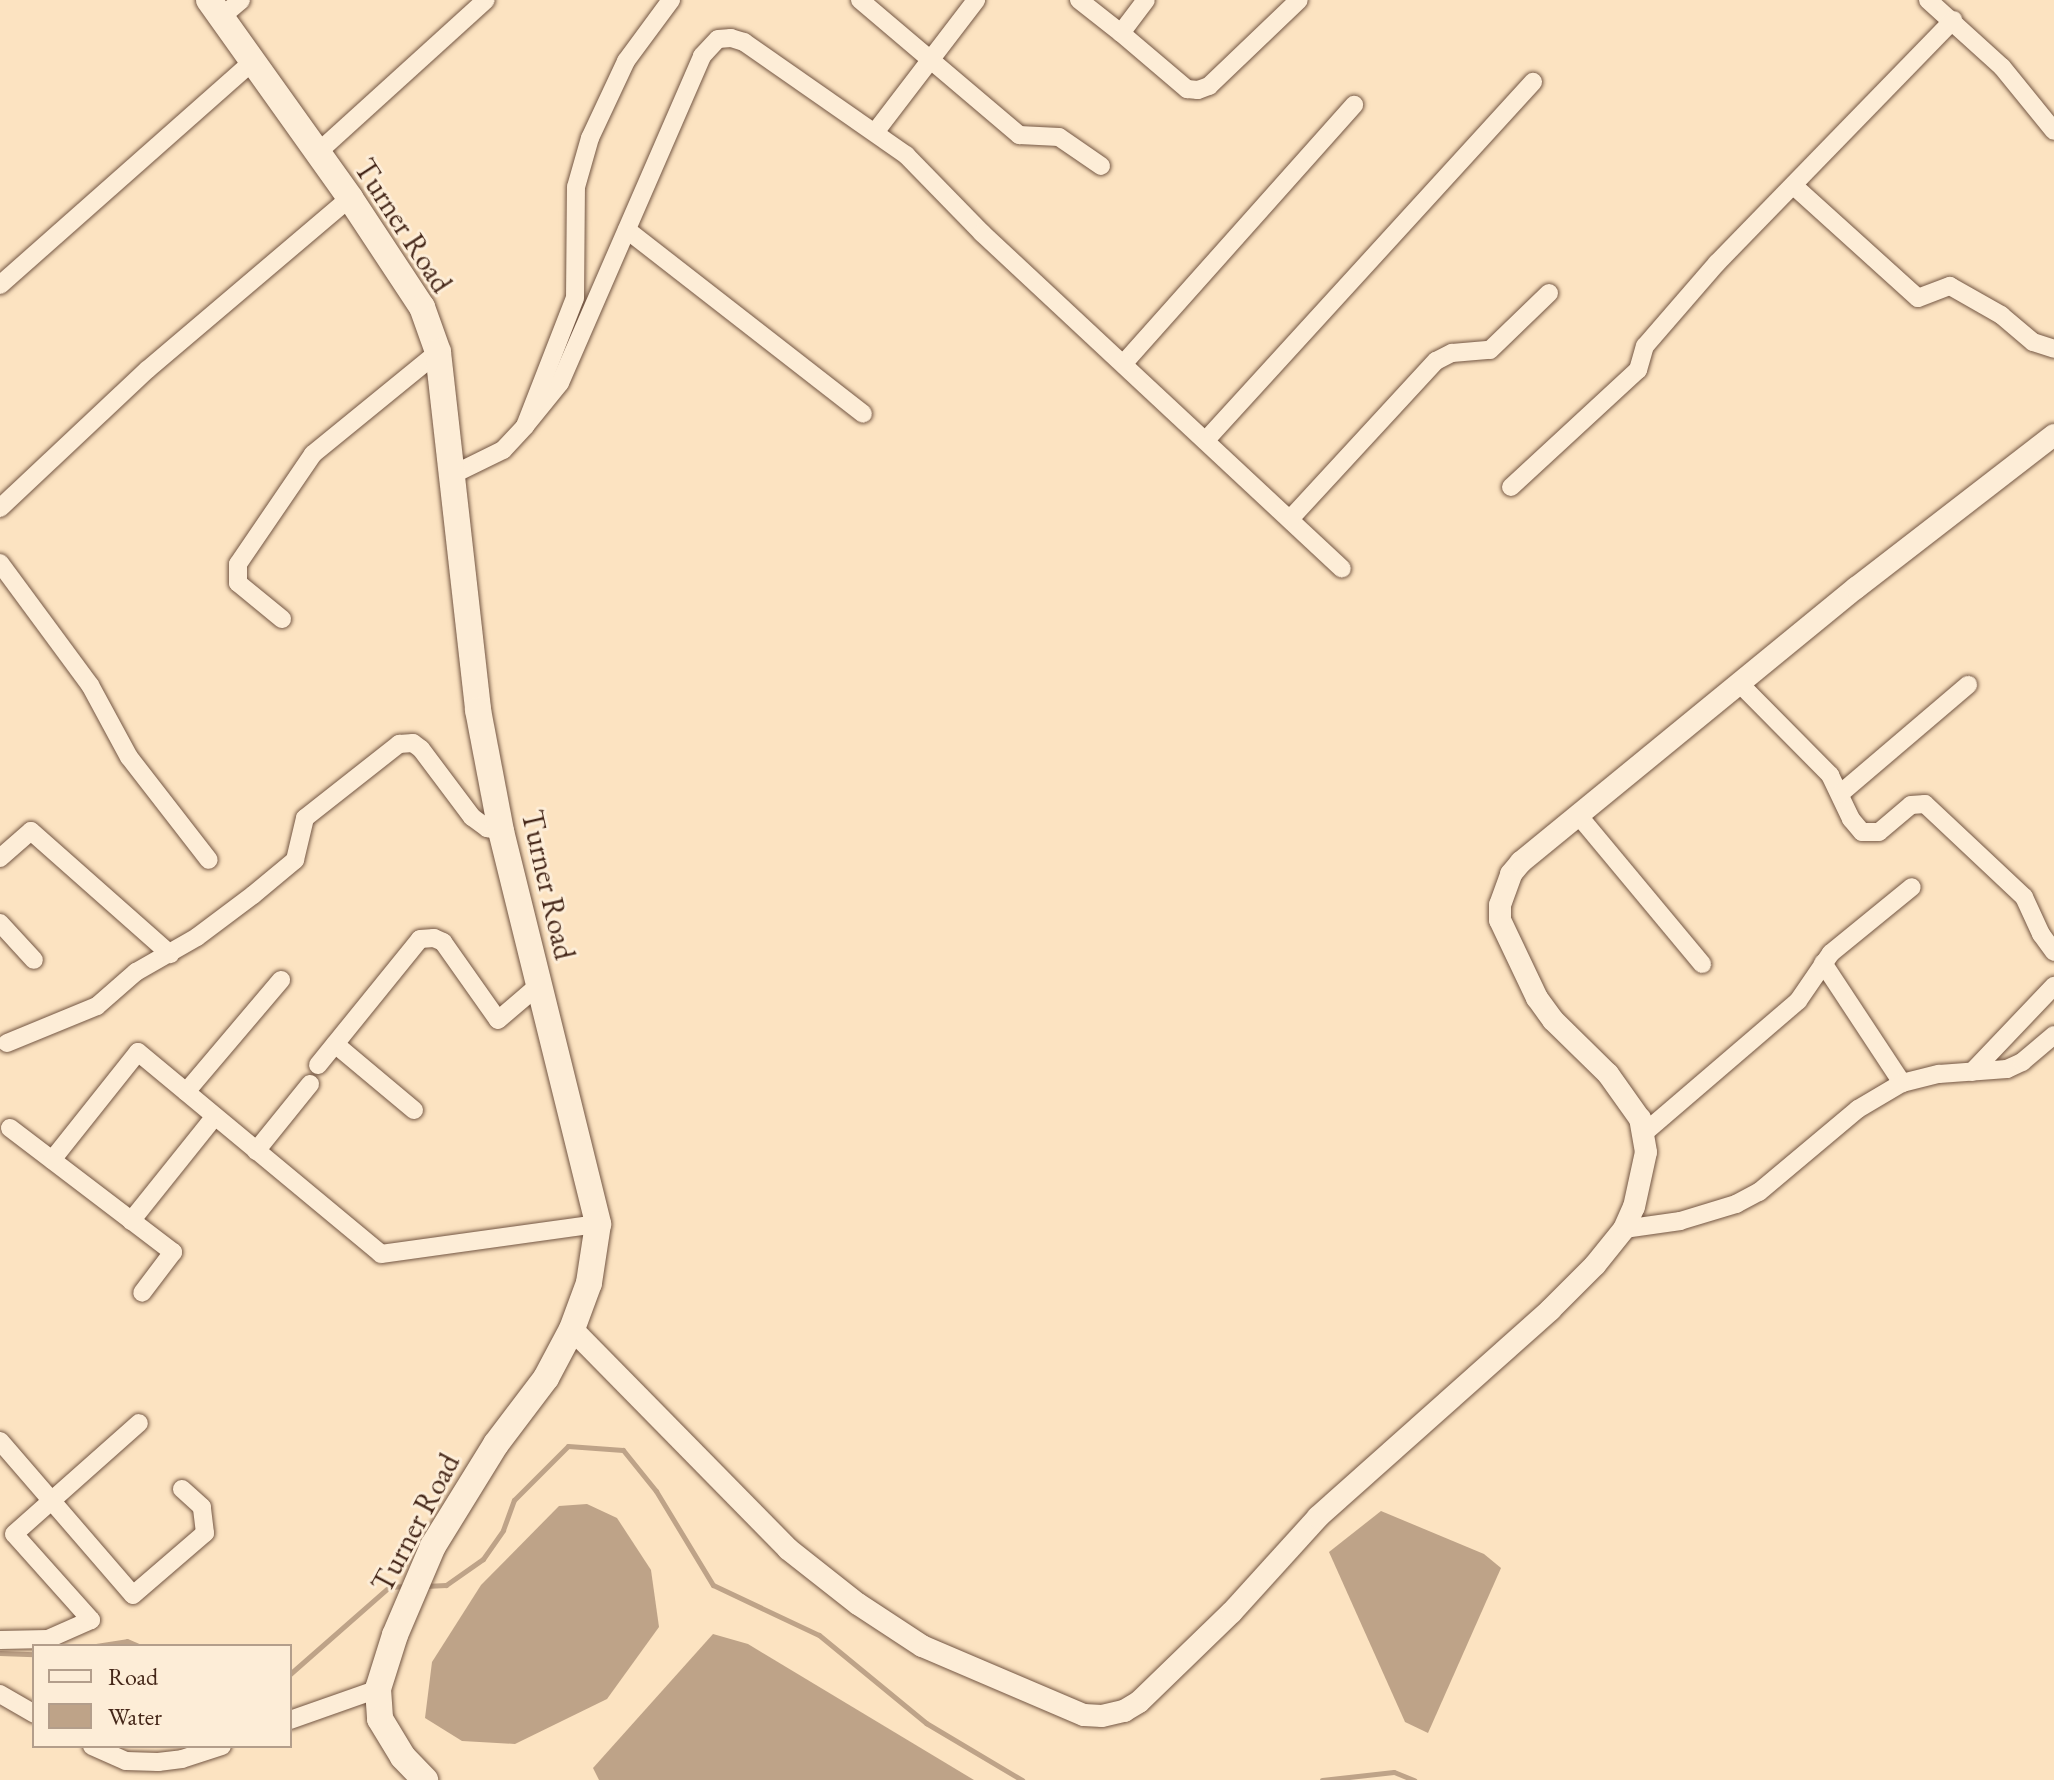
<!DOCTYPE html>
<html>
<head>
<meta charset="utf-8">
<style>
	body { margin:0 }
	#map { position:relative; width:2054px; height:1780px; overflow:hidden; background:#fce3c1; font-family:"EB Garamond",serif }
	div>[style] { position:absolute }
	.water>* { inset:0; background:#bea388 }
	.stream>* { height:5px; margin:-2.5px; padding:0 2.5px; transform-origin:2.5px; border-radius:2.5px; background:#bea388 }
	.roads { filter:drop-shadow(0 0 2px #735643) drop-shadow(0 0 2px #735643) }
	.minor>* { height:18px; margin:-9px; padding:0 9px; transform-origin:9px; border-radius:9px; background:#fdedd7 }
	.tertiary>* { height:22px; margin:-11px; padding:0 11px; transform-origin:11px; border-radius:11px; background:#fdedd7 }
	.secondary>* { height:26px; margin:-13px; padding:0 13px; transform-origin:13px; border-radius:13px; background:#fdedd7 }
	span { translate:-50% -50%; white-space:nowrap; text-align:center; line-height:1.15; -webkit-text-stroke:6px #fdedd7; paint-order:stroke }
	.street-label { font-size:30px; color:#452719 }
	.legend { position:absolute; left:32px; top:1644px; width:260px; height:104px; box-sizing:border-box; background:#fdedd7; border:2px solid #b39e8b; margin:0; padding:10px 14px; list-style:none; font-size:24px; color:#452719 }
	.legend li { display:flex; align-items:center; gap:16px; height:40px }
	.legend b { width:40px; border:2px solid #b39e8b }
</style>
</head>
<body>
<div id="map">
	<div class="water">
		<i style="clip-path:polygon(587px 1504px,617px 1518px,651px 1570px,659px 1627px,607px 1699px,515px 1744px,462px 1741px,425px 1718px,432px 1662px,481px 1585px,559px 1506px)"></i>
		<i style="clip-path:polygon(1381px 1511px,1484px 1554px,1501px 1568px,1428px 1733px,1405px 1722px,1329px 1552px)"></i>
		<i style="clip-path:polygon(713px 1634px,748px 1644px,974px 1780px,599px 1780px,593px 1768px)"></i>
	</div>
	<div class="stream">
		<i style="left:425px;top:1586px;width:21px;rotate:-3deg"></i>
		<i style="left:446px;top:1585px;width:45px;rotate:-35.1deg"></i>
		<i style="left:483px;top:1559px;width:35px;rotate:-55deg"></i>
		<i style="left:503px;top:1530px;width:32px;rotate:-70deg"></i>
		<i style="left:514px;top:1500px;width:76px;rotate:-45deg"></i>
		<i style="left:568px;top:1446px;width:55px;rotate:4.2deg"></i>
		<i style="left:623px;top:1450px;width:53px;rotate:51.2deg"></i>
		<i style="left:656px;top:1491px;width:110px;rotate:58.8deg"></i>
		<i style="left:713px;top:1585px;width:117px;rotate:25.3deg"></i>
		<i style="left:819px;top:1635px;width:139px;rotate:39.4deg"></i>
		<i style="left:926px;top:1723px;width:112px;rotate:30.7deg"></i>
		<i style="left:96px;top:1646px;width:31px;rotate:-9deg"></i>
		<i style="left:127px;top:1641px;width:12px;rotate:24deg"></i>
		<i style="left:0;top:1653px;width:34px;rotate:2deg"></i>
		<i style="left:290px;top:1674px;width:132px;rotate:-41.3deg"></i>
		<i style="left:389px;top:1587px;width:18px;rotate:-3deg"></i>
		<i style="left:1322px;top:1780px;width:72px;rotate:-6.3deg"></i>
		<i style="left:1394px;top:1772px;width:22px;rotate:22deg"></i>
	</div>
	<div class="roads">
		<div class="minor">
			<i style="left:860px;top:0;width:209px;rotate:40.3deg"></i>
			<i style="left:1019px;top:135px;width:40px;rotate:2.9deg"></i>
			<i style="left:1059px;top:137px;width:51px;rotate:34.6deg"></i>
			<i style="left:1079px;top:0;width:53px;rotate:38.2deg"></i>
			<i style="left:1121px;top:33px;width:41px;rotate:-52.9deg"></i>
			<i style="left:1928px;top:0;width:100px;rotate:42.2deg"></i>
			<i style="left:2002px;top:67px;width:82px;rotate:50.9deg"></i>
			<i style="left:221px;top:17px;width:26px;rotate:-40deg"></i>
			<i style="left:1121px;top:33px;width:87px;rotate:40.3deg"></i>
			<i style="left:1187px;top:89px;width:11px;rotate:5deg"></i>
			<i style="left:1198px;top:90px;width:12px;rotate:-20deg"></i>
			<i style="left:1209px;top:86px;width:124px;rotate:-43.7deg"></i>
			<i style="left:876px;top:131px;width:165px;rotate:-52.6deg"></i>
			<i style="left:316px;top:154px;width:229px;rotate:-42.2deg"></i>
			<i style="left:1794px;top:186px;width:167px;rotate:42.1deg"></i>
			<i style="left:1918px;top:298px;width:34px;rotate:-21deg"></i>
			<i style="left:1950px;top:286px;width:59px;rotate:29.6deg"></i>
			<i style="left:2001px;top:315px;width:42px;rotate:40.2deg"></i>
			<i style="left:2033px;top:342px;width:22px;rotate:18deg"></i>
			<i style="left:627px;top:230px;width:299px;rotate:37.9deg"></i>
			<i style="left:0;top:285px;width:337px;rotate:-41.5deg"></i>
			<i style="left:1124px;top:363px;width:346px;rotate:-48.3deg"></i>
			<i style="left:525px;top:426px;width:55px;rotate:-50.9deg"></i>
			<i style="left:560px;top:383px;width:357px;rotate:-66.5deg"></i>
			<i style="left:702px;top:56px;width:23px;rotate:-47deg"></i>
			<i style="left:718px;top:39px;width:13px;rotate:-4deg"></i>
			<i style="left:731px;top:38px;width:14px;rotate:17deg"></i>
			<i style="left:744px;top:42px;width:198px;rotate:34.9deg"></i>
			<i style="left:906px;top:155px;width:109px;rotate:45.7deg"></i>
			<i style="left:982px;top:233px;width:492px;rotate:43deg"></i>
			<i style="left:1206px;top:440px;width:485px;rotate:-47.6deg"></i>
			<i style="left:452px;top:475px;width:57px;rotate:-26.1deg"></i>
			<i style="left:503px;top:450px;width:33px;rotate:-47deg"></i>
			<i style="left:525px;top:426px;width:137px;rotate:-68.7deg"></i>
			<i style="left:575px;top:298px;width:111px;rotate:-89.5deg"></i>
			<i style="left:576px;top:187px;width:51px;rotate:-74.1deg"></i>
			<i style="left:590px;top:138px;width:85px;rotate:-64.9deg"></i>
			<i style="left:626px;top:61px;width:76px;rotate:-53.6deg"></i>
			<i style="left:1511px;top:487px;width:173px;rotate:-42.7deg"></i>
			<i style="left:1638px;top:370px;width:25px;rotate:-74deg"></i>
			<i style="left:1645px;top:346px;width:110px;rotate:-49.1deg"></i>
			<i style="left:1717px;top:263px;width:339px;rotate:-45.8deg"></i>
			<i style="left:0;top:508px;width:202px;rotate:-43.2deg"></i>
			<i style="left:147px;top:370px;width:266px;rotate:-40.3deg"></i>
			<i style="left:1291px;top:518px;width:214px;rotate:-47.3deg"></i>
			<i style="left:1436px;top:361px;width:18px;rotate:-27deg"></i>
			<i style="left:1452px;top:353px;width:38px;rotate:-5deg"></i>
			<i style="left:1490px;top:350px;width:82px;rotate:-44deg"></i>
			<i style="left:0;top:563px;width:152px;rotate:53.6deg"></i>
			<i style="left:90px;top:685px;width:82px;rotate:61.6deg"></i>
			<i style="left:129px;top:757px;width:130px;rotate:52.2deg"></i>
			<i style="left:282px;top:619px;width:57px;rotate:-140.7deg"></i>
			<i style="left:238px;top:583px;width:19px;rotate:-90deg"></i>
			<i style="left:238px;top:564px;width:133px;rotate:-55.7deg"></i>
			<i style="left:313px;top:454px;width:161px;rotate:-39.2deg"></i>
			<i style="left:1741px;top:685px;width:127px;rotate:45.3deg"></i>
			<i style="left:1830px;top:775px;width:49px;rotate:64.5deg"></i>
			<i style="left:1851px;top:819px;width:17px;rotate:50deg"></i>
			<i style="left:1862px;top:832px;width:17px"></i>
			<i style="left:1879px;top:832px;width:42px;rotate:-40.2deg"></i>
			<i style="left:1911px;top:805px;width:14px;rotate:-4deg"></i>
			<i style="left:1925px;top:804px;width:136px;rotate:43.2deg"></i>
			<i style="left:2024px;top:897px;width:41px;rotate:65.3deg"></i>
			<i style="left:2041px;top:934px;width:22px;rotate:54deg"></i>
			<i style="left:1841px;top:793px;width:167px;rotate:-40.4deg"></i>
			<i style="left:1578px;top:815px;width:194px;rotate:50.2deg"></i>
			<i style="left:0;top:858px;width:41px;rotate:-41.1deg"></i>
			<i style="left:31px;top:831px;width:186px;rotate:41.5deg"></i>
			<i style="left:0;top:923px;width:50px;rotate:47.4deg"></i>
			<i style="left:1823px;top:963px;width:144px;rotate:56.6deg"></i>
			<i style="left:7px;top:1043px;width:97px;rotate:-22.3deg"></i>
			<i style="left:97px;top:1006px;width:52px;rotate:-41.1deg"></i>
			<i style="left:136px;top:972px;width:70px;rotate:-29.8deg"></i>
			<i style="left:197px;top:937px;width:70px;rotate:-36.9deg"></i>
			<i style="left:253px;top:895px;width:55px;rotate:-39.8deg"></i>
			<i style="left:295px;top:860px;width:43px;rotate:-76.6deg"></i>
			<i style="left:305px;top:818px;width:120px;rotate:-38.2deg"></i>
			<i style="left:399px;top:744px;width:14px;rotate:-4deg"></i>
			<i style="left:413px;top:743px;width:10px;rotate:37deg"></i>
			<i style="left:421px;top:749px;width:85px;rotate:53.1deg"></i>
			<i style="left:472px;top:817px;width:19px;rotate:36deg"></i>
			<i style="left:487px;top:828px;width:14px;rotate:12deg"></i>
			<i style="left:335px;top:1044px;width:103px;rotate:39.9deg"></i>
			<i style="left:318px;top:1065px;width:162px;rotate:-51deg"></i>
			<i style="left:420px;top:939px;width:14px;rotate:-4deg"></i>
			<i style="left:434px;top:938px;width:10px;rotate:24deg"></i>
			<i style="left:443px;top:942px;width:95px;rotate:54.8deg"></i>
			<i style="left:498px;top:1020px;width:54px;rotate:-40.5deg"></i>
			<i style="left:1972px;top:1072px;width:119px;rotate:-46.4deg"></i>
			<i style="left:186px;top:1092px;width:147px;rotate:-49.7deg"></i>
			<i style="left:10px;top:1128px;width:205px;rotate:37.3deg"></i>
			<i style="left:173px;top:1252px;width:51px;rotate:127.1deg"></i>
			<i style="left:1644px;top:1133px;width:203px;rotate:-40.6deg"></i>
			<i style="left:1798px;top:1001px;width:58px;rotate:-55.5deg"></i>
			<i style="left:1831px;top:953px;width:104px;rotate:-39.2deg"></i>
			<i style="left:256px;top:1151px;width:86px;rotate:-51.1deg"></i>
			<i style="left:52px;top:1160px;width:138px;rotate:-51.5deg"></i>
			<i style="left:138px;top:1052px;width:316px;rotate:39.7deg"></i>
			<i style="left:381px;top:1254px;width:219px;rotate:-7.9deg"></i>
			<i style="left:131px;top:1221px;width:134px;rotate:-51.3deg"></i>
			<i style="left:1624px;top:1229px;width:57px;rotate:-8.1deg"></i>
			<i style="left:1680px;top:1221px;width:59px;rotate:-16.9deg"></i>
			<i style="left:1736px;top:1204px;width:26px;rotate:-28deg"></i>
			<i style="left:1759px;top:1192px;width:129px;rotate:-40deg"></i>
			<i style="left:1858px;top:1109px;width:51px;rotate:-30.6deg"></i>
			<i style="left:1902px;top:1083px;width:38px;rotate:-14deg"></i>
			<i style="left:1939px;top:1074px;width:68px;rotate:-4.2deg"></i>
			<i style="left:2007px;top:1069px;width:17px;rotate:-25deg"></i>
			<i style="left:2022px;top:1062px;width:42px;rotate:-40.2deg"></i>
			<i style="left:0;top:1441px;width:203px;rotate:49.2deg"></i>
			<i style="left:133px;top:1595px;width:95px;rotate:-40.7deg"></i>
			<i style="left:205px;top:1533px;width:26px;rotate:-97deg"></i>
			<i style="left:202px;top:1507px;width:27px;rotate:-138deg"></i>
			<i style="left:0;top:1640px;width:48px;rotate:-1.2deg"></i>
			<i style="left:48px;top:1639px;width:47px;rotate:-23.8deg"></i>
			<i style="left:91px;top:1620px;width:115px;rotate:-131.8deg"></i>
			<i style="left:14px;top:1534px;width:167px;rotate:-41.6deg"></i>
			<i style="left:0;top:1694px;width:39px;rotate:30deg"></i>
			<i style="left:290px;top:1720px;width:93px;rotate:-19.4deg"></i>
			<i style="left:92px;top:1746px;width:37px;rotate:24deg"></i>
			<i style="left:126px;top:1761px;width:32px;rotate:2deg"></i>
			<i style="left:158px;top:1762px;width:24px;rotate:-7deg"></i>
			<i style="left:182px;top:1759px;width:42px;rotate:-18deg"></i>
		</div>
		<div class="tertiary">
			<i style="left:572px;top:1329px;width:308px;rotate:45.5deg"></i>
			<i style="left:788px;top:1549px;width:89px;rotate:38.2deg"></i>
			<i style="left:858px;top:1604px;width:77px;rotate:33.3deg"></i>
			<i style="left:922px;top:1646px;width:176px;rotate:23.1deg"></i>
			<i style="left:1084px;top:1715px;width:18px;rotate:3deg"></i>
			<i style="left:1102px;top:1716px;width:23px;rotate:-13deg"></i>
			<i style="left:1124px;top:1711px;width:17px;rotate:-31deg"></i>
			<i style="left:1139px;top:1702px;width:129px;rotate:-44.1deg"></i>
			<i style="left:1232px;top:1612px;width:128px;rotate:-47.8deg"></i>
			<i style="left:1318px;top:1517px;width:311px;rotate:-41.7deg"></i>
			<i style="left:1550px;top:1310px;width:64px;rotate:-45deg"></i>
			<i style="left:1595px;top:1265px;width:46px;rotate:-51.1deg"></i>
			<i style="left:1624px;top:1229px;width:24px;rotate:-66deg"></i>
			<i style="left:1634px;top:1207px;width:56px;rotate:-77.7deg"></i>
			<i style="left:1646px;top:1152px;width:34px;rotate:-100deg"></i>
			<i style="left:1640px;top:1119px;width:55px;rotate:-125.4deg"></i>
			<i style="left:1608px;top:1074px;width:77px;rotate:-135.5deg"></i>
			<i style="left:1553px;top:1020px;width:27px;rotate:-126deg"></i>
			<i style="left:1537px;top:998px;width:86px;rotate:-115.4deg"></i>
			<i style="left:1500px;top:920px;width:15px;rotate:-90deg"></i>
			<i style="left:1500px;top:905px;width:33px;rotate:-70deg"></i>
			<i style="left:1511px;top:874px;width:16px;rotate:-50deg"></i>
			<i style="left:1521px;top:862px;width:433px;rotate:-39.3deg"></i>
			<i style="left:1856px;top:588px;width:250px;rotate:-37.7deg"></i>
		</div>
		<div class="secondary">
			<i style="left:209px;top:0;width:243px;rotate:54.5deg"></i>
			<i style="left:350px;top:198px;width:131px;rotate:56.6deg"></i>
			<i style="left:422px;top:307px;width:48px;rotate:70.4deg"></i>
			<i style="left:438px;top:352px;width:360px;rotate:83.6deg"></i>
			<i style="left:478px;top:710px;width:123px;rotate:79.2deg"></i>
			<i style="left:501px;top:831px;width:405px;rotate:76.1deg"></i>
			<i style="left:598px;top:1224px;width:60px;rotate:98.7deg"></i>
			<i style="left:589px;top:1283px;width:49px;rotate:110.3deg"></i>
			<i style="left:572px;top:1329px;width:55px;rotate:118deg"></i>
			<i style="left:546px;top:1378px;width:83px;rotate:127.1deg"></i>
			<i style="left:496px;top:1444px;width:120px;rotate:121.7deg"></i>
			<i style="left:433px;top:1546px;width:97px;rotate:113.1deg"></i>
			<i style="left:395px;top:1635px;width:57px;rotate:107.5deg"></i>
			<i style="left:378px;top:1689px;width:30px;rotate:86deg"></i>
			<i style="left:380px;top:1719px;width:44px;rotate:58.8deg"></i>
			<i style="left:403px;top:1757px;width:32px;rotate:46deg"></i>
		</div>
	</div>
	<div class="street-label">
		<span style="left:403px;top:226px;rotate:57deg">Turner Road</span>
		<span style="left:548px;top:885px;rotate:77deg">Turner Road</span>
		<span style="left:416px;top:1523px;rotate:-62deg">Turner Road</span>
	</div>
	<ul class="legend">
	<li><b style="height:10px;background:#fdedd7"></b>Road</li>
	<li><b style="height:22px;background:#bea388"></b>Water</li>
	</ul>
</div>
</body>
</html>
